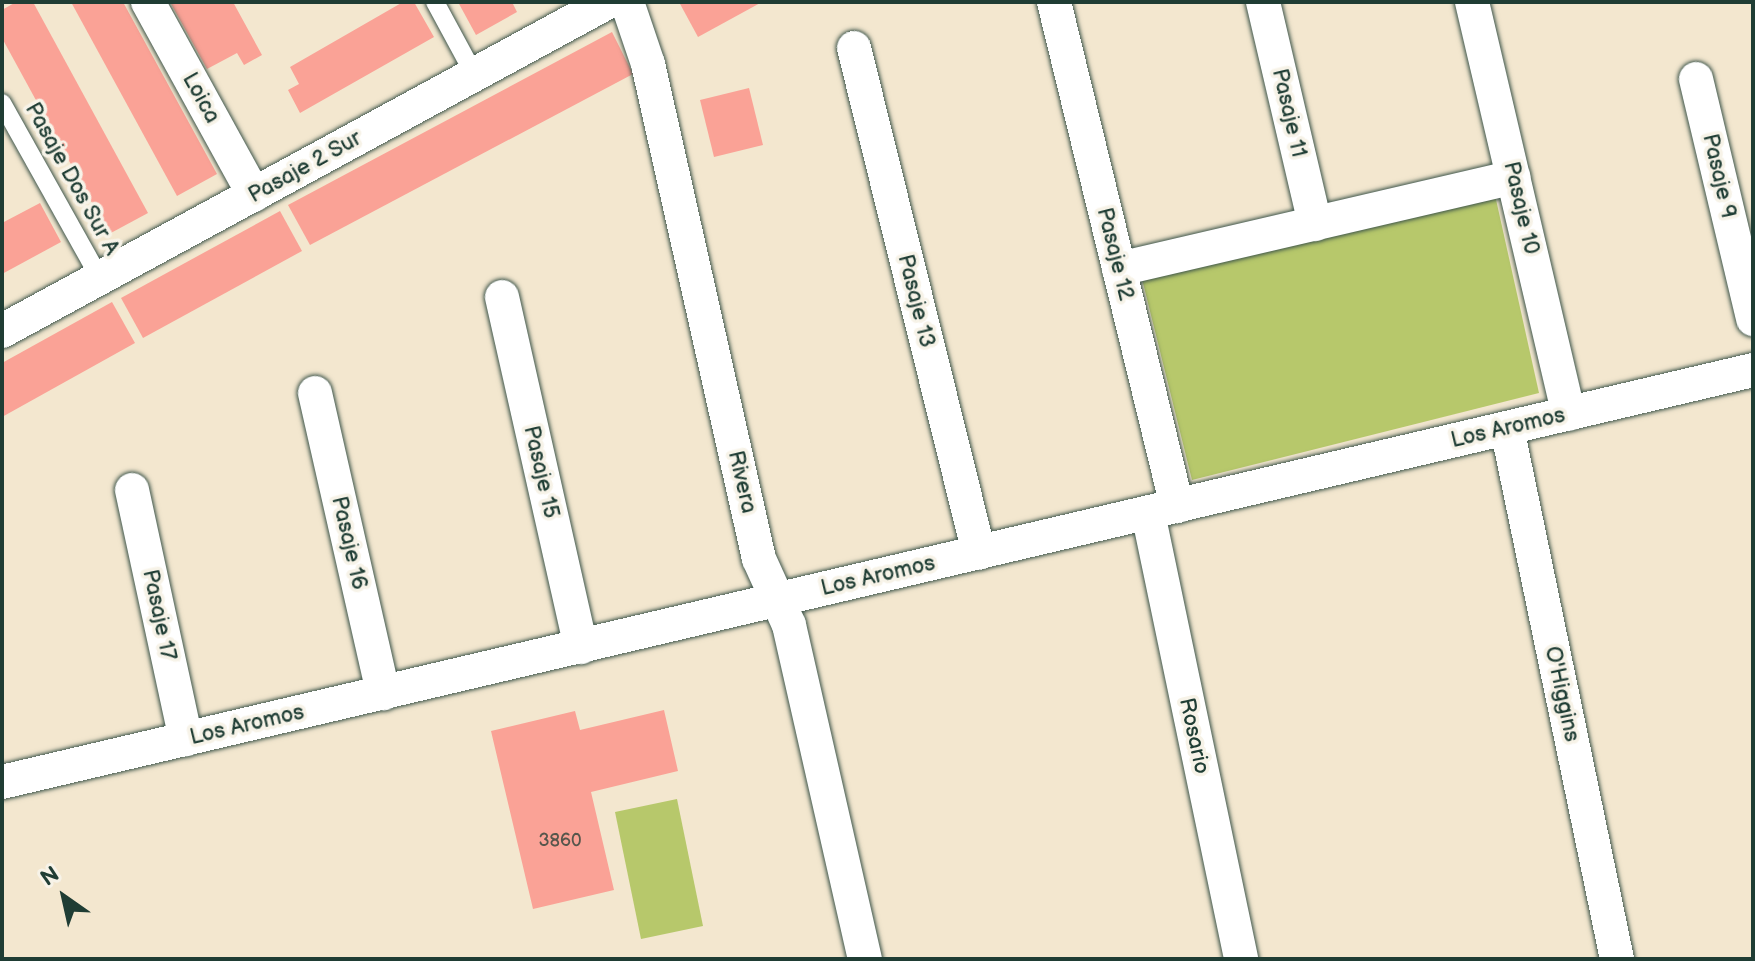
<!DOCTYPE html>
<html>
<head>
<meta charset="utf-8">
<style>
	body { margin:0 }
	#map { position:relative; width:1755px; height:961px; overflow:hidden; background:#f3e7cf; font-family:"Balsamiq Sans",sans-serif }
	div>[style] { position:absolute }
	.green>* { inset:0; background:#b7c86b }
	.building>* { inset:0; background:#faa296 }
	.roads { filter:drop-shadow(0 0 2px #3f564b) drop-shadow(0 0 2px #3f564b) }
	.service>* { height:18px; margin:-9px; padding:0 9px; transform-origin:9px; border-radius:9px; background:#fff }
	.minor>* { height:34px; margin:-17px; padding:0 17px; transform-origin:17px; border-radius:17px; background:#fff }
	span { translate:-50% -50%; white-space:nowrap; text-align:center; line-height:1.15; -webkit-text-stroke:7px #f7f3e8; paint-order:stroke }
	.number-label { font-size:18px; color:#56564c }
	.number-label span { -webkit-text-stroke-width:0 }
	.street-label { font-size:22px; color:#1f3d34 }
	.frame { position:absolute; inset:0; border:4px solid #1f3d34; pointer-events:none }
	.north { position:absolute; left:24px; top:857px; width:80px; height:80px; -webkit-text-stroke:6px #f7f3e8; paint-order:stroke; rotate:326deg; font-size:22px; font-weight:700; line-height:32px; text-align:center; color:#1f3d34 }
	.north::after { content:''; display:block; margin:auto; width:28px; height:36px; background:#1f3d34; clip-path:polygon(50% 0,100% 100%,50% 72%,0 100%) }
</style>
</head>
<body>
<div id="map">
	<div class="green">
		<i style="clip-path:polygon(1495px 195px,1539px 393px,1192px 480px,1142px 279px)"></i>
		<i style="clip-path:polygon(677px 799px,703px 926px,641px 939px,615px 812px)"></i>
	</div>
	<div class="building">
		<i style="clip-path:polygon(16px 2px,33px 2px,148px 213px,109px 234px,2px 38px,2px 10px)"></i>
		<i style="clip-path:polygon(71px 2px,123px 2px,217px 174px,177px 196px)"></i>
		<i style="clip-path:polygon(170px 2px,233px 2px,262px 55px,244px 65px,237px 53px,207px 69px)"></i>
		<i style="clip-path:polygon(403px 2px,414px 2px,434px 37px,300px 113px,288px 90px,299px 84px,290px 67px)"></i>
		<i style="clip-path:polygon(458px 2px,512px 2px,517px 12px,476px 35px)"></i>
		<i style="clip-path:polygon(679px 2px,762px 2px,698px 37px)"></i>
		<i style="clip-path:polygon(612px 32px,633px 74px,310px 245px,288px 205px)"></i>
		<i style="clip-path:polygon(749px 88px,763px 145px,714px 157px,700px 100px)"></i>
		<i style="clip-path:polygon(40px 203px,61px 242px,2px 274px,2px 223px)"></i>
		<i style="clip-path:polygon(280px 211px,302px 251px,143px 338px,121px 298px)"></i>
		<i style="clip-path:polygon(112px 302px,135px 343px,2px 417px,2px 363px)"></i>
		<i style="clip-path:polygon(664px 710px,678px 771px,591px 792px,614px 890px,533px 909px,491px 731px,575px 711px,580px 730px)"></i>
	</div>
	<div class="roads">
		<div class="service">
			<i style="left:435px;top:2px;width:82px;rotate:61.6deg"></i>
			<i style="left:2px;top:103px;width:201px;rotate:60.8deg"></i>
		</div>
		<div class="minor">
			<i style="left:148px;top:2px;width:220px;rotate:61.2deg"></i>
			<i style="left:627px;top:2px;width:65px;rotate:71.3deg"></i>
			<i style="left:648px;top:64px;width:507px;rotate:77.36deg"></i>
			<i style="left:759px;top:559px;width:72px;rotate:65.6deg"></i>
			<i style="left:789px;top:625px;width:343px;rotate:77.2deg"></i>
			<i style="left:1054px;top:2px;width:519px;rotate:76.29deg"></i>
			<i style="left:1263px;top:2px;width:228px;rotate:76.8deg"></i>
			<i style="left:1472px;top:2px;width:423px;rotate:76.8deg"></i>
			<i style="left:854px;top:48px;width:520px;rotate:76.1deg"></i>
			<i style="left:1696px;top:79px;width:247px;rotate:76.6deg"></i>
			<i style="left:1119px;top:269px;width:405px;rotate:-13.1deg"></i>
			<i style="left:502px;top:297px;width:359px;rotate:77.3deg"></i>
			<i style="left:2px;top:331px;width:690px;rotate:-28.5deg"></i>
			<i style="left:315px;top:393px;width:308px;rotate:77.2deg"></i>
			<i style="left:1507px;top:428px;width:542px;rotate:78.3deg"></i>
			<i style="left:132px;top:490px;width:255px;rotate:77.8deg"></i>
			<i style="left:1148px;top:513px;width:456px;rotate:78.2deg"></i>
			<i style="left:2px;top:782px;width:1799px;rotate:-13.24deg"></i>
		</div>
	</div>
	<div class="number-label">
		<span style="left:560px;top:841px">3860</span>
	</div>
	<div class="street-label">
		<span style="left:201px;top:98px;rotate:61deg">Loica</span>
		<span style="left:1289px;top:113px;rotate:77deg">Pasaje 11</span>
		<span style="left:305px;top:167px;rotate:-29deg">Pasaje 2 Sur</span>
		<span style="left:1719px;top:176px;rotate:77deg">Pasaje 9</span>
		<span style="left:72px;top:179px;rotate:61deg">Pasaje Dos Sur A</span>
		<span style="left:1521px;top:208px;rotate:77deg">Pasaje 10</span>
		<span style="left:1115px;top:254px;rotate:76deg">Pasaje 12</span>
		<span style="left:916px;top:301px;rotate:76deg">Pasaje 13</span>
		<span style="left:1508px;top:428px;rotate:-13deg">Los Aromos</span>
		<span style="left:541px;top:472px;rotate:77deg">Pasaje 15</span>
		<span style="left:742px;top:482px;rotate:77deg">Rivera</span>
		<span style="left:349px;top:543px;rotate:77deg">Pasaje 16</span>
		<span style="left:878px;top:576px;rotate:-13deg">Los Aromos</span>
		<span style="left:159px;top:615px;rotate:78deg">Pasaje 17</span>
		<span style="left:1562px;top:694px;rotate:78deg">O'Higgins</span>
		<span style="left:247px;top:725px;rotate:-13deg">Los Aromos</span>
		<span style="left:1194px;top:736px;rotate:78deg">Rosario</span>
	</div>
	<div class="frame"></div>
	<div class="north">N</div>
</div>
</body>
</html>
